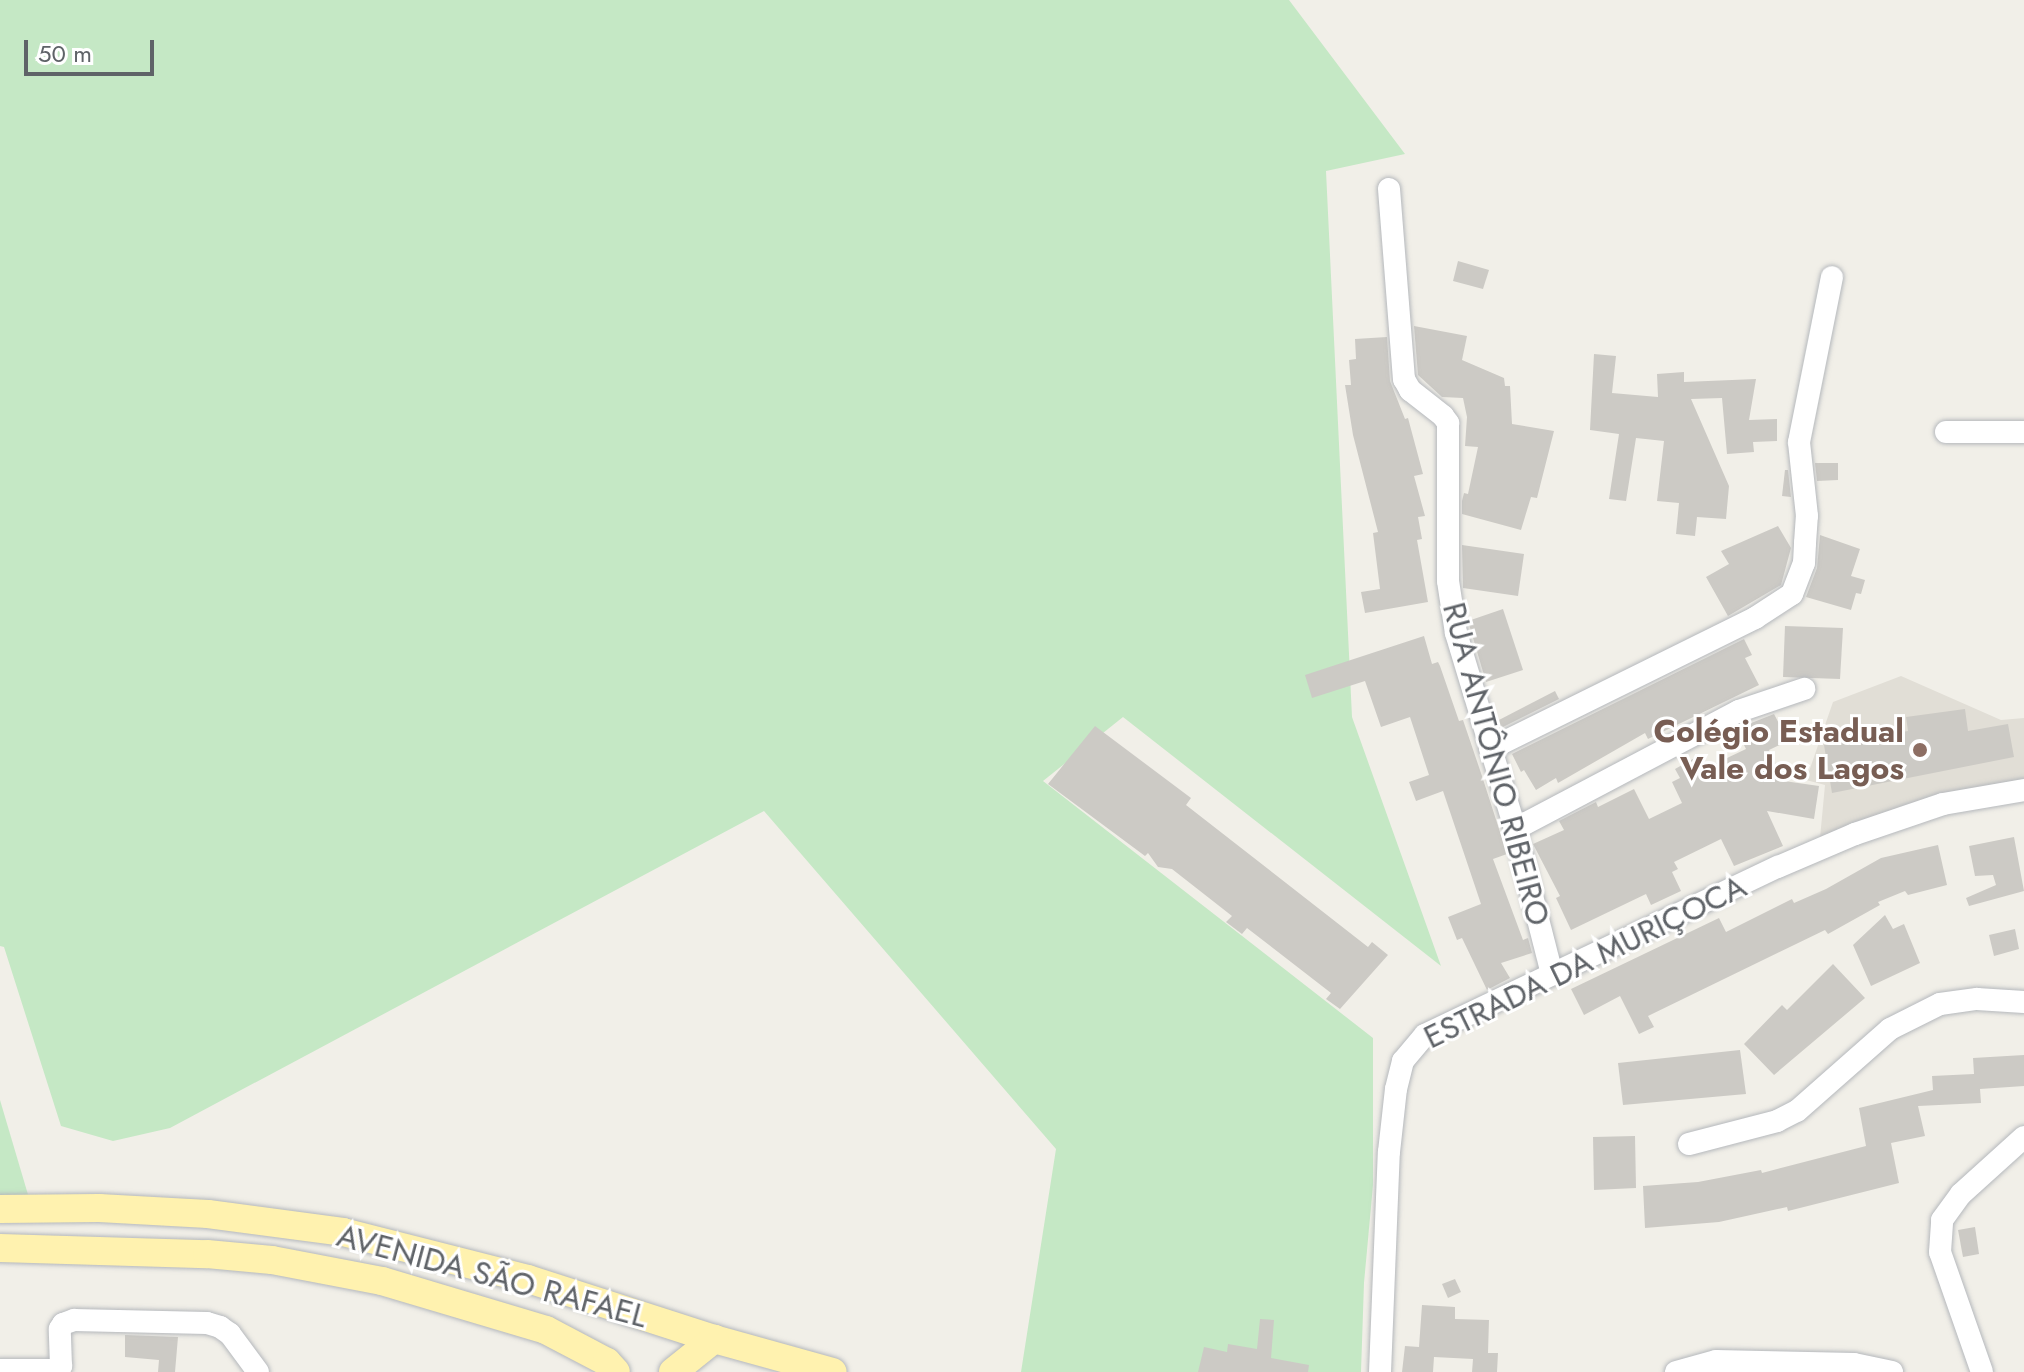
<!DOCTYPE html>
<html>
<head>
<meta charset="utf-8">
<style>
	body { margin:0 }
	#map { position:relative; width:2024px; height:1372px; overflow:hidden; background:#f1efe8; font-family:Jost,sans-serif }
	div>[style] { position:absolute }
	.education>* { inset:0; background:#e1ded6 }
	.green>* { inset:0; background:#c5e8c5 }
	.building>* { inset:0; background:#cccac5 }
	.roads { filter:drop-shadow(0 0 2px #b5b8bc) drop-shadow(0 0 2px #b5b8bc) }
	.minor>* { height:22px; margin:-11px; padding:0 11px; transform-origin:11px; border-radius:11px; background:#fff }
	.major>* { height:28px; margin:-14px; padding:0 14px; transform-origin:14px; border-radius:14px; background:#fff2af }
	.dots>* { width:22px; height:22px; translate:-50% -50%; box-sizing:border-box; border:4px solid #fff; border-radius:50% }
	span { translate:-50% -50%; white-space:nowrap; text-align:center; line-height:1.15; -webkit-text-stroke:6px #fff; paint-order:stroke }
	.education-label { font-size:32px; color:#785e54; font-weight:700 }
	.right { translate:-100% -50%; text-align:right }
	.street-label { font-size:32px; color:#5f6368 }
	.scale { position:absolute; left:24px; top:40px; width:130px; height:36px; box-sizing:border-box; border:4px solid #5f6368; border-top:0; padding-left:10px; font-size:24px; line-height:28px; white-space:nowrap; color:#5f6368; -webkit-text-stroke:6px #fff; paint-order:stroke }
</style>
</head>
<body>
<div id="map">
	<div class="education">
		<i style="clip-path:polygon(1901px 676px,2001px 720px,2024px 718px,2024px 796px,1820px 838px,1825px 785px,1806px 780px,1833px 702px)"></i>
	</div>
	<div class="green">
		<i style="clip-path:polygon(0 0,1289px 0,1405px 154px,1326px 171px,1352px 717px,1441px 966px,1123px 717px,1043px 781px,1373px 1038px,1373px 1185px,1364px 1283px,1361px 1372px,1021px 1372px,1056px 1149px,764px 811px,170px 1128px,113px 1141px,61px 1126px,4px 947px,0 946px)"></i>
		<i style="clip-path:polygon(0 1100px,29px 1198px,0 1198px)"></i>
	</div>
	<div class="building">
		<i style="clip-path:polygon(1458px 261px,1489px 270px,1483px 289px,1453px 281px)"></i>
		<i style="clip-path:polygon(1414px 326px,1467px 336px,1462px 360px,1504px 378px,1505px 386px,1510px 386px,1512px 424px,1554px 431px,1537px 498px,1531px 497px,1521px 530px,1462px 514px,1462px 501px,1464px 493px,1468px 494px,1478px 447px,1465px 446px,1467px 417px,1463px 398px,1442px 397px,1418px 375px)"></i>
		<i style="clip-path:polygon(1387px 337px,1390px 381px,1405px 419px,1408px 418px,1423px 474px,1414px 476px,1425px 516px,1418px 517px,1422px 539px,1417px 540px,1428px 602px,1365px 613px,1361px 592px,1380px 589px,1373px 533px,1378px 532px,1353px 435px,1345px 385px,1351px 385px,1349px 360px,1356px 359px,1355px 339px)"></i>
		<i style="clip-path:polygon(1594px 354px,1616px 356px,1612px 393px,1658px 397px,1657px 374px,1684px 372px,1684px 382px,1756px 379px,1749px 420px,1777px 419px,1777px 441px,1753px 442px,1754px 452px,1727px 454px,1722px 398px,1691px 399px,1729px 486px,1726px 519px,1697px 517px,1695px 536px,1676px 534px,1679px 503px,1657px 501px,1664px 441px,1636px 438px,1626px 501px,1609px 499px,1619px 434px,1590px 430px)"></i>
		<i style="clip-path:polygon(1815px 463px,1838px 463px,1838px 480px,1817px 481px)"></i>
		<i style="clip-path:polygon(1785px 470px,1788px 470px,1791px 497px,1782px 496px)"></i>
		<i style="clip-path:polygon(1778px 526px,1791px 548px,1781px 585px,1728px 616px,1706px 577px,1729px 564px,1721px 551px)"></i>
		<i style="clip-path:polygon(1820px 535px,1860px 549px,1851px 576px,1865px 580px,1861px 594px,1856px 593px,1851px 610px,1806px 597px,1817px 568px)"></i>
		<i style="clip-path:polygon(1462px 545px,1524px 554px,1518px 596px,1463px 588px)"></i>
		<i style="clip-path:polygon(1503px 609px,1523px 670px,1486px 682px,1468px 621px)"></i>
		<i style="clip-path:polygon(1785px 626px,1843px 628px,1840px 679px,1783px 677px)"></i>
		<i style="clip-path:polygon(1424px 636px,1432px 664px,1438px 662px,1440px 666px,1459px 721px,1463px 720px,1482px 776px,1507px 854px,1493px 859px,1523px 940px,1528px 938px,1532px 953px,1501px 963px,1510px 978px,1487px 990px,1462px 938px,1457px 940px,1448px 917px,1481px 904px,1443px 791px,1416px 801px,1409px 782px,1429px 775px,1410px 717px,1381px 727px,1365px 681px,1312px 698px,1305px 675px)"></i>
		<i style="clip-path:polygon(1744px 639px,1752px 655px,1745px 658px,1759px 685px,1648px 739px,1645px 733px,1558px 783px,1556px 778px,1536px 790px,1524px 770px,1521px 772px,1512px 754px)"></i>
		<i style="clip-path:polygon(1555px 691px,1559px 699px,1499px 729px,1497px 721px)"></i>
		<i style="clip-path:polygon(1965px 709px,1968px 731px,2008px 724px,2014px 757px,1832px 793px,1824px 745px,1908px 731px,1906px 717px)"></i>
		<i style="clip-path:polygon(1774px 714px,1788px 741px,1769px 750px,1784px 781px,1819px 786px,1814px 819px,1767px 811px,1783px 846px,1734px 866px,1721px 839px,1674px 862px,1678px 869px,1672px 872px,1681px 891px,1651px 905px,1646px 894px,1571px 930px,1556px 898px,1560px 896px,1533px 844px,1564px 830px,1559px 821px,1596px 802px,1598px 807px,1634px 789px,1649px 819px,1682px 803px,1672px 782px,1680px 778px,1675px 769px,1700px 755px,1706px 768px,1746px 749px,1736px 729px)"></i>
		<i style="clip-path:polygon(1095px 726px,1191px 798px,1186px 805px,1368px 947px,1372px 942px,1388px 955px,1340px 1009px,1326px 999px,1331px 993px,1247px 928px,1242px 934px,1226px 922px,1232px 916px,1172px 869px,1158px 867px,1148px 853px,1145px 856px,1048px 784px)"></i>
		<i style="clip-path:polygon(2014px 837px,2024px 891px,1969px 906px,1966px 898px,1996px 885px,1993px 875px,1975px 876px,1969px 846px)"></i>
		<i style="clip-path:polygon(1938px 845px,1947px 885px,1908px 895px,1905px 891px,1878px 902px,1880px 905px,1828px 934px,1825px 930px,1648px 1016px,1654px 1027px,1639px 1034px,1620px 996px,1584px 1015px,1571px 989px,1719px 918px,1726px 932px,1792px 899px,1794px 903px,1826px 889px,1881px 858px)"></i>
		<i style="clip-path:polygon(1885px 915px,1893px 929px,1904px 924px,1920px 963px,1871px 986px,1853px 945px)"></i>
		<i style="clip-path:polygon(2015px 929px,2019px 949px,1994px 956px,1989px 935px)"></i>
		<i style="clip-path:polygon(1833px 964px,1865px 998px,1774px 1075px,1744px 1044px,1782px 1005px,1787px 1010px)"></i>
		<i style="clip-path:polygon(1740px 1050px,1746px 1094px,1623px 1105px,1618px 1063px)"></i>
		<i style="clip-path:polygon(2024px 1055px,2024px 1086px,1980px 1089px,1981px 1103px,1918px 1106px,1925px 1136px,1891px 1143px,1899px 1183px,1788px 1211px,1787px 1207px,1719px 1222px,1645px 1228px,1643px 1186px,1698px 1182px,1761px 1170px,1762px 1173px,1866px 1146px,1859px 1108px,1933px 1090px,1932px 1076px,1974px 1074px,1973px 1058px)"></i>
		<i style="clip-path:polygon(1635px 1136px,1636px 1188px,1594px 1190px,1593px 1137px)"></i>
		<i style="clip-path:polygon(1975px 1227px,1979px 1254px,1963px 1257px,1958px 1230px)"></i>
		<i style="clip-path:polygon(1455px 1279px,1461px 1292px,1448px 1298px,1442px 1284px)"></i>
		<i style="clip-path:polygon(1422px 1305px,1455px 1307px,1455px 1319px,1489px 1320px,1488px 1353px,1498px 1353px,1497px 1372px,1472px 1372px,1473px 1359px,1434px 1357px,1433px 1372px,1402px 1372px,1405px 1346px,1419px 1347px)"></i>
		<i style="clip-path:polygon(1260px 1319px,1274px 1320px,1271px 1358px,1309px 1365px,1308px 1372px,1198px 1372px,1204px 1347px,1227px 1352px,1228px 1344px,1257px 1349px)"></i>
		<i style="clip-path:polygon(125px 1335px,178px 1337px,175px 1372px,158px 1372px,159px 1360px,125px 1357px)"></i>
	</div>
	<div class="roads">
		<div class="minor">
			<i style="left:1389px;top:189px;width:191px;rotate:85.5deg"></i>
			<i style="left:1404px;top:379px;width:13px;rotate:61deg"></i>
			<i style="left:1410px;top:390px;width:42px;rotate:38.2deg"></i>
			<i style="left:1443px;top:416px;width:9px;rotate:54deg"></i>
			<i style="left:1448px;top:423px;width:158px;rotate:90deg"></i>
			<i style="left:1448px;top:581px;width:53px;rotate:81.3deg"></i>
			<i style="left:1456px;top:633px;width:205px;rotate:73.2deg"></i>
			<i style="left:1515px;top:829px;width:150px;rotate:75.7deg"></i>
			<i style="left:1946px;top:432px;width:78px"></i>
			<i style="left:1490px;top:749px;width:296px;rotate:-26.3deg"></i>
			<i style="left:1755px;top:618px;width:44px;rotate:-33deg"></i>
			<i style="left:1792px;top:594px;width:33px;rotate:-69deg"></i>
			<i style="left:1804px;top:563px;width:20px;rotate:-87deg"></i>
			<i style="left:1805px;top:543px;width:27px;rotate:-86deg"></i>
			<i style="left:1807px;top:516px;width:74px;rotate:-96.2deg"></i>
			<i style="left:1799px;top:442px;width:168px;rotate:-78.7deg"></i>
			<i style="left:1515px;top:829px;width:253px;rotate:-27.8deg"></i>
			<i style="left:1739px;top:711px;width:69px;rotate:-18.7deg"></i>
			<i style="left:1689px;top:1144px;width:91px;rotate:-14.6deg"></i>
			<i style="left:1777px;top:1121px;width:22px;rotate:-27deg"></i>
			<i style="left:1797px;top:1111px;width:124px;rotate:-41.4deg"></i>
			<i style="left:1890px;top:1029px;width:56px;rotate:-26.6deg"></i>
			<i style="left:1940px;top:1004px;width:37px;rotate:-8deg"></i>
			<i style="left:1977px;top:999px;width:47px;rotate:3.7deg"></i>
			<i style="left:0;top:1370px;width:57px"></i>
			<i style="left:57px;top:1370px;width:6px;rotate:-45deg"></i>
			<i style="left:61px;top:1366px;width:37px;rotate:-92deg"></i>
			<i style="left:60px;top:1329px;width:6px;rotate:-59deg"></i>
			<i style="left:63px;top:1324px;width:12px;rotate:-20deg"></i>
			<i style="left:74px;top:1320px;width:44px;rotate:1.3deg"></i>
			<i style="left:118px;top:1321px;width:89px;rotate:1.3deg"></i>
			<i style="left:207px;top:1323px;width:14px;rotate:17deg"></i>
			<i style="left:220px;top:1327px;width:12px;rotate:35deg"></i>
			<i style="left:230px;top:1334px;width:47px;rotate:53.6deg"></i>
			<i style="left:1380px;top:1372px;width:220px;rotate:-87.7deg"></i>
			<i style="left:1389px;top:1152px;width:63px;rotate:-83.7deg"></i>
			<i style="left:1396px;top:1089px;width:29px;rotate:-76deg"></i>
			<i style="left:1403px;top:1061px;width:34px;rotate:-50deg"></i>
			<i style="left:1425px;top:1035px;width:391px;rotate:-25.5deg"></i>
			<i style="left:1778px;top:867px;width:84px;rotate:-23.2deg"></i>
			<i style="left:1855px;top:834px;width:93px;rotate:-18.8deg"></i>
			<i style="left:1943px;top:804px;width:82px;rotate:-9.8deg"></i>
			<i style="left:1676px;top:1372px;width:41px;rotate:-15.4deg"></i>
			<i style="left:1716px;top:1361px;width:138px;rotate:1.2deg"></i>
			<i style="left:1854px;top:1364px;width:39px;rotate:12deg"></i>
			<i style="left:1982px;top:1372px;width:127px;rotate:-109.3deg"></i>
			<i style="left:1940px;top:1252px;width:32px;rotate:-86deg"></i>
			<i style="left:1942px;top:1220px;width:32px;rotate:-54deg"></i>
			<i style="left:1961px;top:1194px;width:85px;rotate:-42.1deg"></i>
		</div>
		<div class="major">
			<i style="left:0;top:1209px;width:99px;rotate:-0.6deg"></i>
			<i style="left:99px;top:1208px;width:109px;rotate:3.2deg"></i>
			<i style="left:208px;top:1214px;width:136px;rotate:7.6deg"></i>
			<i style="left:343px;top:1232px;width:191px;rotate:14.3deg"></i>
			<i style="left:528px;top:1279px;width:195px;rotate:17.9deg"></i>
			<i style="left:714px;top:1339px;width:123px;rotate:15.5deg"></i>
			<i style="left:0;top:1248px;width:207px;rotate:1.7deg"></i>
			<i style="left:207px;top:1254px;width:65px;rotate:5.3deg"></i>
			<i style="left:272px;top:1260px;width:112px;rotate:10.8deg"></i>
			<i style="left:382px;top:1281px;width:171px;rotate:16.6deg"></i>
			<i style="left:546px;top:1330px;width:69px;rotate:27.7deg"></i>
			<i style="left:607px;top:1362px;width:13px;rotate:48deg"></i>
			<i style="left:673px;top:1372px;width:53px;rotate:-38.8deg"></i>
		</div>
	</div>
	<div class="dots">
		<i style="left:1920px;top:750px;background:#8d6e63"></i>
	</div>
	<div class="education-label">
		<span class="right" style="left:1904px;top:750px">Colégio Estadual<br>Vale dos Lagos</span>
	</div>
	<div class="street-label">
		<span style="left:1496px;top:764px;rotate:75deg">RUA ANTÔNIO RIBEIRO</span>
		<span style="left:1585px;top:962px;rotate:-26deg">ESTRADA DA MURIÇOCA</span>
		<span style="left:492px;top:1276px;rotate:15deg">AVENIDA SÃO RAFAEL</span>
	</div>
	<div class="scale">50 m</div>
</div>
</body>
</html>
